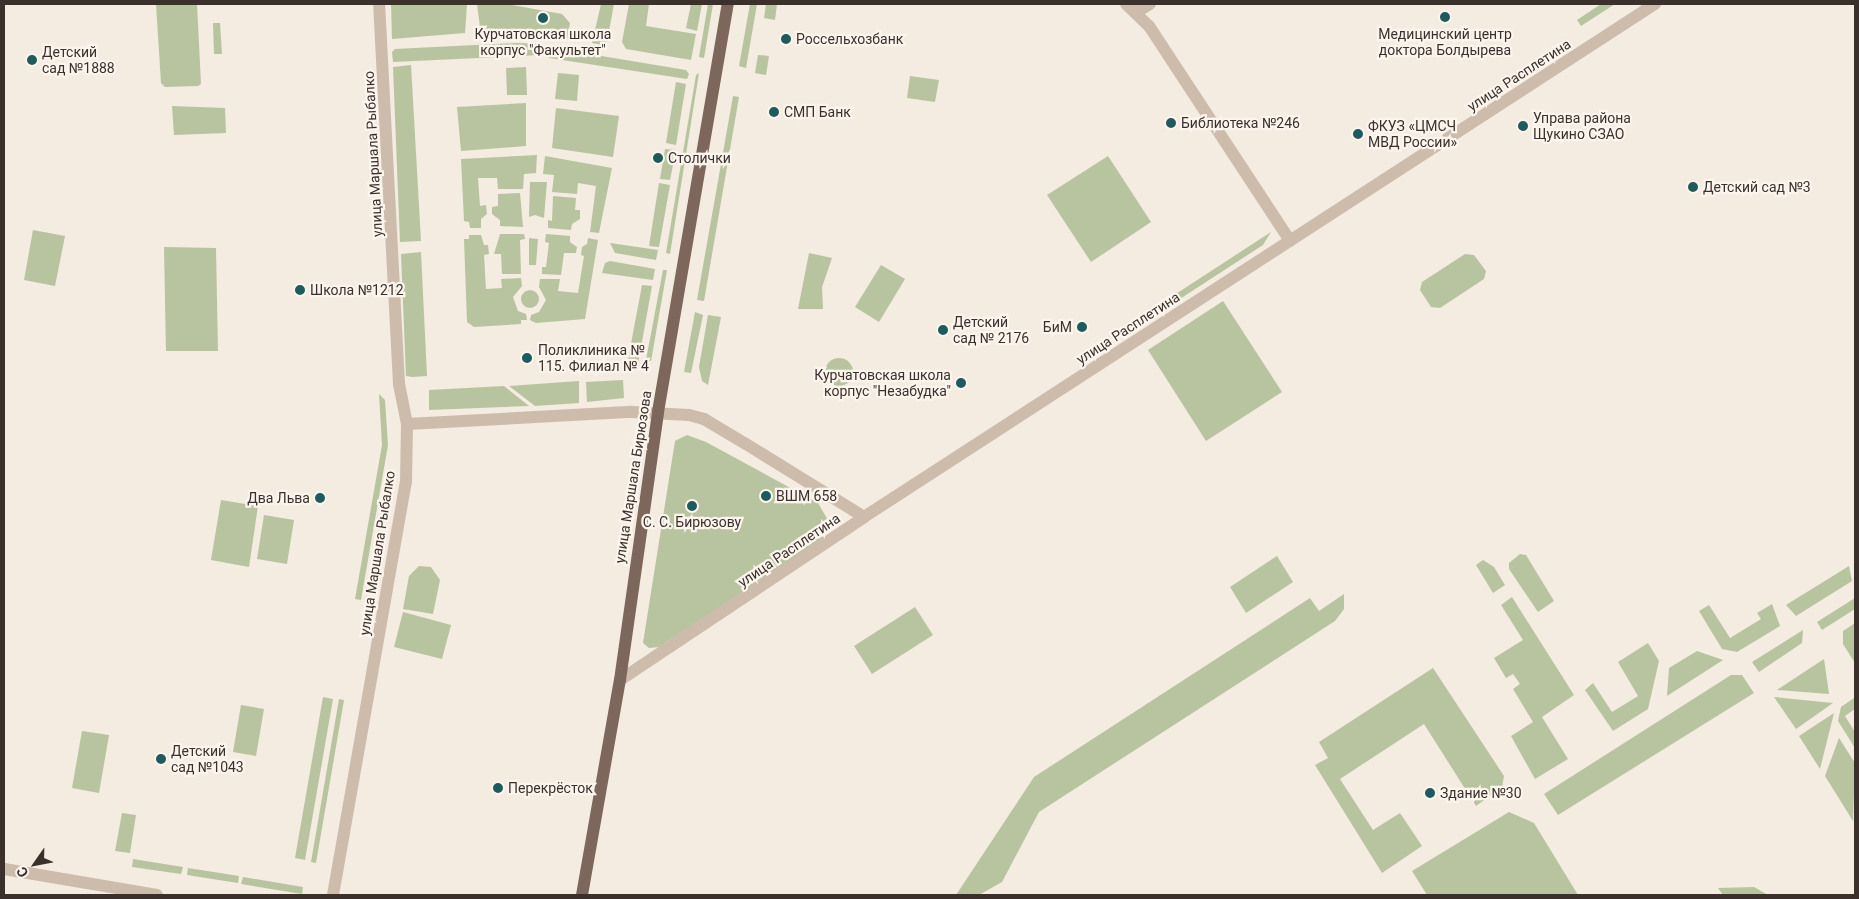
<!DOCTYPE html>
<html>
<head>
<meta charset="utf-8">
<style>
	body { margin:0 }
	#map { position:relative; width:1859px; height:899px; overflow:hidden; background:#f4ebe1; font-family:Roboto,sans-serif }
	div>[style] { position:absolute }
	.green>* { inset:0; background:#b8c4a0 }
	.round { border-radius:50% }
	.minor>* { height:12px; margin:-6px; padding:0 6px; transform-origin:6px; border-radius:6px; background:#cdbbac }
	.major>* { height:12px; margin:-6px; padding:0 6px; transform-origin:6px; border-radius:6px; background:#7d675c }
	.dots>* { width:14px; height:14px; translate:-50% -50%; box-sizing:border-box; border:2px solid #fbf5ee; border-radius:50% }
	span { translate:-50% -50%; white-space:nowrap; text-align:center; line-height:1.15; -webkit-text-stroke:4.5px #fbf5ee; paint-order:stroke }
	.poi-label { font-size:14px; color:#3b302b }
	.left { translate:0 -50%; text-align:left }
	.right { translate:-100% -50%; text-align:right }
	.street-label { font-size:14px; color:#3b302b }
	.frame { position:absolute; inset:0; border:5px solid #3b302b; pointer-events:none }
	.north { position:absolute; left:10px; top:839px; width:50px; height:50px; -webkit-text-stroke:4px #fbf5ee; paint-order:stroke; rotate:237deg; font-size:14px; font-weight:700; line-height:20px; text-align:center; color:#3b302b }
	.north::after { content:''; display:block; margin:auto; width:18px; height:22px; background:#3b302b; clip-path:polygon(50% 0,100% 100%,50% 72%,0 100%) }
</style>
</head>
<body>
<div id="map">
	<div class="green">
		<i style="clip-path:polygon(156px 4px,197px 4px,201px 84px,198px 86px,165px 87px,161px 83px)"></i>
		<i style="clip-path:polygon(391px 4px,467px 4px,465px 33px,392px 39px)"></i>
		<i style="clip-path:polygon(477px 4px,506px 4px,562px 14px,570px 23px,567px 40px,548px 36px,481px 35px)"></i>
		<i style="clip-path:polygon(601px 4px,614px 4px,607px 42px,602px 45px,592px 43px)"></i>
		<i style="clip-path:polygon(629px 4px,649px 4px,646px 26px,696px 34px,691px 60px,626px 49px,622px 42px)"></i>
		<i style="clip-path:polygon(691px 4px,702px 4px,697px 31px,686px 28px)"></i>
		<i style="clip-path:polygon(708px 4px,713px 4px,704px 58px,699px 57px)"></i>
		<i style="clip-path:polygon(750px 4px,757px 4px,746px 68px,739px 66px)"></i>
		<i style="clip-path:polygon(766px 4px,777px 4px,775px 20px,764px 18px)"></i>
		<i style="clip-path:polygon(1601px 4px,1615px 4px,1581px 26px,1577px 20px)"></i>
		<i style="clip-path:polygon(213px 23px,220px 23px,222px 54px,214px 54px)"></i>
		<i style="clip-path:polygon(517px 43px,541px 44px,539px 55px,393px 62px,392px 52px,395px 49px)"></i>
		<i style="clip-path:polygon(553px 48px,686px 70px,689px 74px,687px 79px,549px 58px)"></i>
		<i style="clip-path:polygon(758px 55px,769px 56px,766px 75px,755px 73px)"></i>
		<i style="clip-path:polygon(411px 65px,421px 241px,400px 242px,393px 67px)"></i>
		<i style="clip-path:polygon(526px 67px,527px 95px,507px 95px,506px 68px)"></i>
		<i style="clip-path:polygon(558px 73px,579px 75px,577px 101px,555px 99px)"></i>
		<i style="clip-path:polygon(699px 73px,670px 254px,666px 253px,696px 75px)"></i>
		<i style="clip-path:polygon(910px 76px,939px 80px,935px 102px,907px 98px)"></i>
		<i style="clip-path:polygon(676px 82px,686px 84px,676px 145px,666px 143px)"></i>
		<i style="clip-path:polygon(733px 96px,739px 97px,704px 301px,697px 300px)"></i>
		<i style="clip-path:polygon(526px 103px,526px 146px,461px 151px,457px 107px)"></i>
		<i style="clip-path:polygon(172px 106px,225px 108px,226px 133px,174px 135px)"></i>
		<i style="clip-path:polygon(556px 108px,619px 116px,613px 157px,552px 148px)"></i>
		<i style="clip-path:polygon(665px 149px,676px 150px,670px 180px,660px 179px)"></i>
		<i style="clip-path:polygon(537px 155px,536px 173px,524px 174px,523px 189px,498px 189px,497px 178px,478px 178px,480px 206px,486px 205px,487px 214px,481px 219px,481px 228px,470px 228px,469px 222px,464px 221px,461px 159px)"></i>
		<i style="clip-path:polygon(545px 156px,612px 168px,599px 233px,590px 232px,596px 186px,578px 183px,577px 194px,552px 192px,554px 175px,543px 174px)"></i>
		<i style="clip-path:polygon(1108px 156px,1151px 222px,1091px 262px,1047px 195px)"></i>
		<i style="clip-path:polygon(530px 182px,547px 182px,544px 218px,535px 215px,529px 217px)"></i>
		<i style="clip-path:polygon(659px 183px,670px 185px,659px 247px,649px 246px)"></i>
		<i style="clip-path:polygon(520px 193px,523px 227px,500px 226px,500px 220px,492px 214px,492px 207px,498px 206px,498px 194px)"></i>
		<i style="clip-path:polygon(553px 196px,576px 198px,575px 210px,580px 210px,580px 219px,572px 224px,571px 230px,548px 228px,548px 220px,552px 221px)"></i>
		<i style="clip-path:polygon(33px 230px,65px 236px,55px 286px,24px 280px)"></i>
		<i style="clip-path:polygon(1271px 232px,1263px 245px,1132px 330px,1126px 329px,1125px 327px)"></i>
		<i style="clip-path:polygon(500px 234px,524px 234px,525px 239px,520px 240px,521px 274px,502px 274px,501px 254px,494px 254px)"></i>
		<i style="clip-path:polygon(546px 234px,570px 236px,570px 242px,577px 247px,576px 253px,564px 253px,561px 275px,542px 274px,542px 267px,546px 267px,549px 243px,545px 242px)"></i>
		<i style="clip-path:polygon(469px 235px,481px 235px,484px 245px,488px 245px,489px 254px,484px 255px,486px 289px,502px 288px,501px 279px,521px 278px,522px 286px,513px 297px,518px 311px,526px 314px,527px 320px,521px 320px,521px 324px,474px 327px,467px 322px,464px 239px,469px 239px)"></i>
		<i style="clip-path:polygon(529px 238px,538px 239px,536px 265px,529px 265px)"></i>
		<i style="clip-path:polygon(588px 238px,598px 240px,585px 319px,536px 323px,530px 320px,531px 315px,539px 312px,546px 300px,539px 287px,540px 279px,560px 279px,558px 291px,578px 293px,584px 256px,581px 255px,582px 247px,587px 244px)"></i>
		<i style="clip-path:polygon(610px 243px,658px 250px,656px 260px,615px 253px)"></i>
		<i style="clip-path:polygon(164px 247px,216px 248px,218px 351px,166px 351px)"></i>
		<i style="clip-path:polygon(421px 252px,427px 376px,412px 377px,406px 376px,401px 254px)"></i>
		<i style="clip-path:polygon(809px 253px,832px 258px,822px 287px,823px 309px,798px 309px)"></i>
		<i style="clip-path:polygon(1465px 254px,1474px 255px,1486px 271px,1484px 279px,1440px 308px,1431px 307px,1420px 290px,1422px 282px)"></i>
		<i style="clip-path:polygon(610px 261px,655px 269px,653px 280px,602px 273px,605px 263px)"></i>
		<i style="clip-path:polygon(881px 265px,905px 279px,879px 322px,855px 307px)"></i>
		<i style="clip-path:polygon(663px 270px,667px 270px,651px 361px,646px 360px)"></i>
		<i style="clip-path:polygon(642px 285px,652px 286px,638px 364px,627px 365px)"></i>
		<i class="round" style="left:521px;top:290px;width:18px;height:18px"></i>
		<i style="clip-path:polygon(1223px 301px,1282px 392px,1206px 441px,1148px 350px)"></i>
		<i style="clip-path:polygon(695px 312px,703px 315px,691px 373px,684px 372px)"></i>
		<i style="clip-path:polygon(708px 315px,721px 317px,708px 385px,702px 381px,699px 367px)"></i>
		<i class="round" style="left:825px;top:358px;width:28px;height:28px"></i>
		<i style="clip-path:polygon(623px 380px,624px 398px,587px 402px,586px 382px)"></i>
		<i style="clip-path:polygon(579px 381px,579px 403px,535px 406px,509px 386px)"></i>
		<i style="clip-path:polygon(504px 386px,529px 406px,429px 410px,429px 390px)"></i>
		<i style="clip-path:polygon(379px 394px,385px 400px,388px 445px,361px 600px,355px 599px,382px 445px)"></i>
		<i style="clip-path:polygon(687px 435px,706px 442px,818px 503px,828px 520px,827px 531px,821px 540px,659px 647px,649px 648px,643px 643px,675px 441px)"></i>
		<i style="clip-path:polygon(221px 500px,258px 506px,249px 567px,211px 560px)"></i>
		<i style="clip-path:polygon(264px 515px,294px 520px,287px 564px,257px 559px)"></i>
		<i style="clip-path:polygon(1520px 554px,1526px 555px,1554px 601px,1538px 612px,1509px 569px,1509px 563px)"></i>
		<i style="clip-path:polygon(1277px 556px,1293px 582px,1246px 613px,1230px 587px)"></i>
		<i style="clip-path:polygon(1483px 560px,1494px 567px,1505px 585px,1493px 593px,1476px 565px)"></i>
		<i style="clip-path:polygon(419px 566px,431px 567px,440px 580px,433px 614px,403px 609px,409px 576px)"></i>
		<i style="clip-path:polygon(1849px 566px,1852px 581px,1796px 616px,1786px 605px)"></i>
		<i style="clip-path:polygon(1344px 594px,1344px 609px,1335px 621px,1039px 812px,1002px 882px,979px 895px,956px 895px,1034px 777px,1310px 598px,1319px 611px)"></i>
		<i style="clip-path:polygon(1512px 597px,1574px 695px,1542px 717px,1568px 759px,1535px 779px,1511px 736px,1533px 722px,1513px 689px,1520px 684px,1513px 674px,1506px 678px,1494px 658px,1523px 640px,1501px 605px)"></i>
		<i style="clip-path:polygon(1855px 598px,1855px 609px,1822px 630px,1817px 622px)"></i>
		<i style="clip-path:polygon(1772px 604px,1780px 626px,1737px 652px,1722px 649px,1699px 611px,1709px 605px,1730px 638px,1761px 619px,1757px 613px)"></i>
		<i style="clip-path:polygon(915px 607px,933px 635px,872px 674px,854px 646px)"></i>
		<i style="clip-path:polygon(403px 612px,451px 625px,442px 659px,394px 647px)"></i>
		<i style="clip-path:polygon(1855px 623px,1855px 663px,1843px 644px,1843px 631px)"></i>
		<i style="clip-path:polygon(1803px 630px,1802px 643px,1759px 672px,1752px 662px)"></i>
		<i style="clip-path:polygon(1648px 643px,1659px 661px,1648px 709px,1613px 731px,1585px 690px,1593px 683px,1612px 712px,1638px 696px,1618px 662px)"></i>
		<i style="clip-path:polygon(1697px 651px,1723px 660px,1667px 696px,1669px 668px)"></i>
		<i style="clip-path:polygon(1824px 659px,1829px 694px,1777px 690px)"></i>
		<i style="clip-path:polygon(1433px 668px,1504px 776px,1502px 787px,1476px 806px,1424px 724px,1340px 779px,1373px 830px,1400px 813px,1422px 846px,1382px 873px,1315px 765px,1328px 758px,1319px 742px)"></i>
		<i style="clip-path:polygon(1731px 675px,1742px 675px,1754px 693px,1558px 815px,1544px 794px)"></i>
		<i style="clip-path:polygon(323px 697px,333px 699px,305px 860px,295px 858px)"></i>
		<i style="clip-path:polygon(1774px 697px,1833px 703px,1796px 729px)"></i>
		<i style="clip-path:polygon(1854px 698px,1855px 709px,1845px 716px,1855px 732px,1855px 748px,1838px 721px,1841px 707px)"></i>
		<i style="clip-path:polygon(339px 699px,344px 700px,316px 863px,311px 862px)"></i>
		<i style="clip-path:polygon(241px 705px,264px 709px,256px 756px,233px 752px)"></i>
		<i style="clip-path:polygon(1834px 713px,1820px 769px,1799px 736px)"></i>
		<i style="clip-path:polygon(82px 731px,109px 735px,99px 793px,72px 788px)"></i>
		<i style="clip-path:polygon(1839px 738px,1855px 763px,1853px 821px,1825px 776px)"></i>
		<i style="clip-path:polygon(1509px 812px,1534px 823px,1578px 895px,1427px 895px,1412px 871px)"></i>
		<i style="clip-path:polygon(122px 813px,136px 815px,130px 853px,115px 851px)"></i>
		<i style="clip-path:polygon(133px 859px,183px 867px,181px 874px,132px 867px)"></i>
		<i style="clip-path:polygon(188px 868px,239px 876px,238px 883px,187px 875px)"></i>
		<i style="clip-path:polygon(243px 877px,303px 887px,302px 894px,241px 884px)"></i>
		<i style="clip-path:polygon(1754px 887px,1768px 895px,1723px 895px,1718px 888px)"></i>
	</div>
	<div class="minor">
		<i style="left:1126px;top:4px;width:32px;rotate:44deg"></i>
		<i style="left:1149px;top:26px;width:257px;rotate:56.7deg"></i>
		<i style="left:1136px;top:12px;width:16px;rotate:-30deg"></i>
		<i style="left:407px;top:424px;width:225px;rotate:-3.1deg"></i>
		<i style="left:632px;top:412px;width:57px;rotate:3deg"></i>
		<i style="left:689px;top:415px;width:16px;rotate:15deg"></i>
		<i style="left:704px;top:419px;width:49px;rotate:30.8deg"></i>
		<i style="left:746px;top:444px;width:139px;rotate:31.7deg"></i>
		<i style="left:620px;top:680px;width:293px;rotate:-33.7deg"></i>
		<i style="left:864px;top:517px;width:943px;rotate:-32.97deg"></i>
		<i style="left:4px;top:869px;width:155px;rotate:9.6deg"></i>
		<i style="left:333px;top:895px;width:419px;rotate:-80deg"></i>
		<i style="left:406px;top:482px;width:58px;rotate:-89deg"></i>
		<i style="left:407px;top:424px;width:41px;rotate:-101.3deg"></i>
		<i style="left:399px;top:384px;width:381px;rotate:-93deg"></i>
	</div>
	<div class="major">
		<i style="left:582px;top:895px;width:218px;rotate:-80deg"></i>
		<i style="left:620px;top:680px;width:271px;rotate:-81.9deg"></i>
		<i style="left:658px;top:412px;width:414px;rotate:-80.3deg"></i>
	</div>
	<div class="dots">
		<i style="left:1445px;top:17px;background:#1f5a5e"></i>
		<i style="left:543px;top:18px;background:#1f5a5e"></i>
		<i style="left:786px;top:39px;background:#1f5a5e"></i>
		<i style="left:32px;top:60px;background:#1f5a5e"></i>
		<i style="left:774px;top:112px;background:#1f5a5e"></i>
		<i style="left:1171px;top:123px;background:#1f5a5e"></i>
		<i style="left:1523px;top:126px;background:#1f5a5e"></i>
		<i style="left:1358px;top:134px;background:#1f5a5e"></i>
		<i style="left:658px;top:158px;background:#1f5a5e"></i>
		<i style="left:1693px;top:187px;background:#1f5a5e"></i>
		<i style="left:300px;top:290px;background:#1f5a5e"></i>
		<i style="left:1082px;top:327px;background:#1f5a5e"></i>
		<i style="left:943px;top:330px;background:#1f5a5e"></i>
		<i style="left:527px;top:358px;background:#1f5a5e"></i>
		<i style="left:961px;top:383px;background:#1f5a5e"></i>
		<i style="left:766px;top:496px;background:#1f5a5e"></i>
		<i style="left:320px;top:498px;background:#1f5a5e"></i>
		<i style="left:692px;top:506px;background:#1f5a5e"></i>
		<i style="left:161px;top:759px;background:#1f5a5e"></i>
		<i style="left:498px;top:788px;background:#1f5a5e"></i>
		<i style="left:1430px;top:793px;background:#1f5a5e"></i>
	</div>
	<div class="poi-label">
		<span style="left:543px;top:42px">Курчатовская школа<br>корпус "Факультет"</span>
		<span style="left:1445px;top:42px">Медицинский центр<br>доктора Болдырева</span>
		<span class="left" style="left:796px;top:39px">Россельхозбанк</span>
		<span class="left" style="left:42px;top:60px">Детский<br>сад №1888</span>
		<span class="left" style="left:784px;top:112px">СМП Банк</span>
		<span class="left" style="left:1533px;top:126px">Управа района<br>Щукино СЗАО</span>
		<span class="left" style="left:1181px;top:123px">Библиотека №246</span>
		<span class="left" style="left:1368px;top:134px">ФКУЗ «ЦМСЧ<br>МВД России»</span>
		<span class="left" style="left:668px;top:158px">Столички</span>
		<span class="left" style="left:1703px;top:187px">Детский сад №3</span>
		<span class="left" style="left:310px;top:290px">Школа №1212</span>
		<span class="left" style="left:953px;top:330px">Детский<br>сад № 2176</span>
		<span class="right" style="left:1072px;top:327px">БиМ</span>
		<span class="left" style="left:538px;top:358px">Поликлиника №<br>115. Филиал № 4</span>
		<span class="right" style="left:951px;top:383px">Курчатовская школа<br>корпус "Незабудка"</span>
		<span class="left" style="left:776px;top:496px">ВШM 658</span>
		<span class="right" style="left:310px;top:498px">Два Льва</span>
		<span style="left:692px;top:522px">С. С. Бирюзову</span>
		<span class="left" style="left:171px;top:759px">Детский<br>сад №1043</span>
		<span class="left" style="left:508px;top:788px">Перекрёсток</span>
		<span class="left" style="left:1440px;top:793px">Здание №30</span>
	</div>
	<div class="street-label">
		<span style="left:1519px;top:75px;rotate:-33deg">улица Расплетина</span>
		<span style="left:373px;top:154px;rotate:-93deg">улица Маршала Рыбалко</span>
		<span style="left:1128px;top:328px;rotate:-33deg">улица Расплетина</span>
		<span style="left:633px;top:477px;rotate:-81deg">улица Маршала Бирюзова</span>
		<span style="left:789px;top:550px;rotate:-34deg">улица Расплетина</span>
		<span style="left:377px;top:553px;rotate:-81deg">улица Маршала Рыбалко</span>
	</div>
	<div class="frame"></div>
	<div class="north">С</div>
</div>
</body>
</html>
